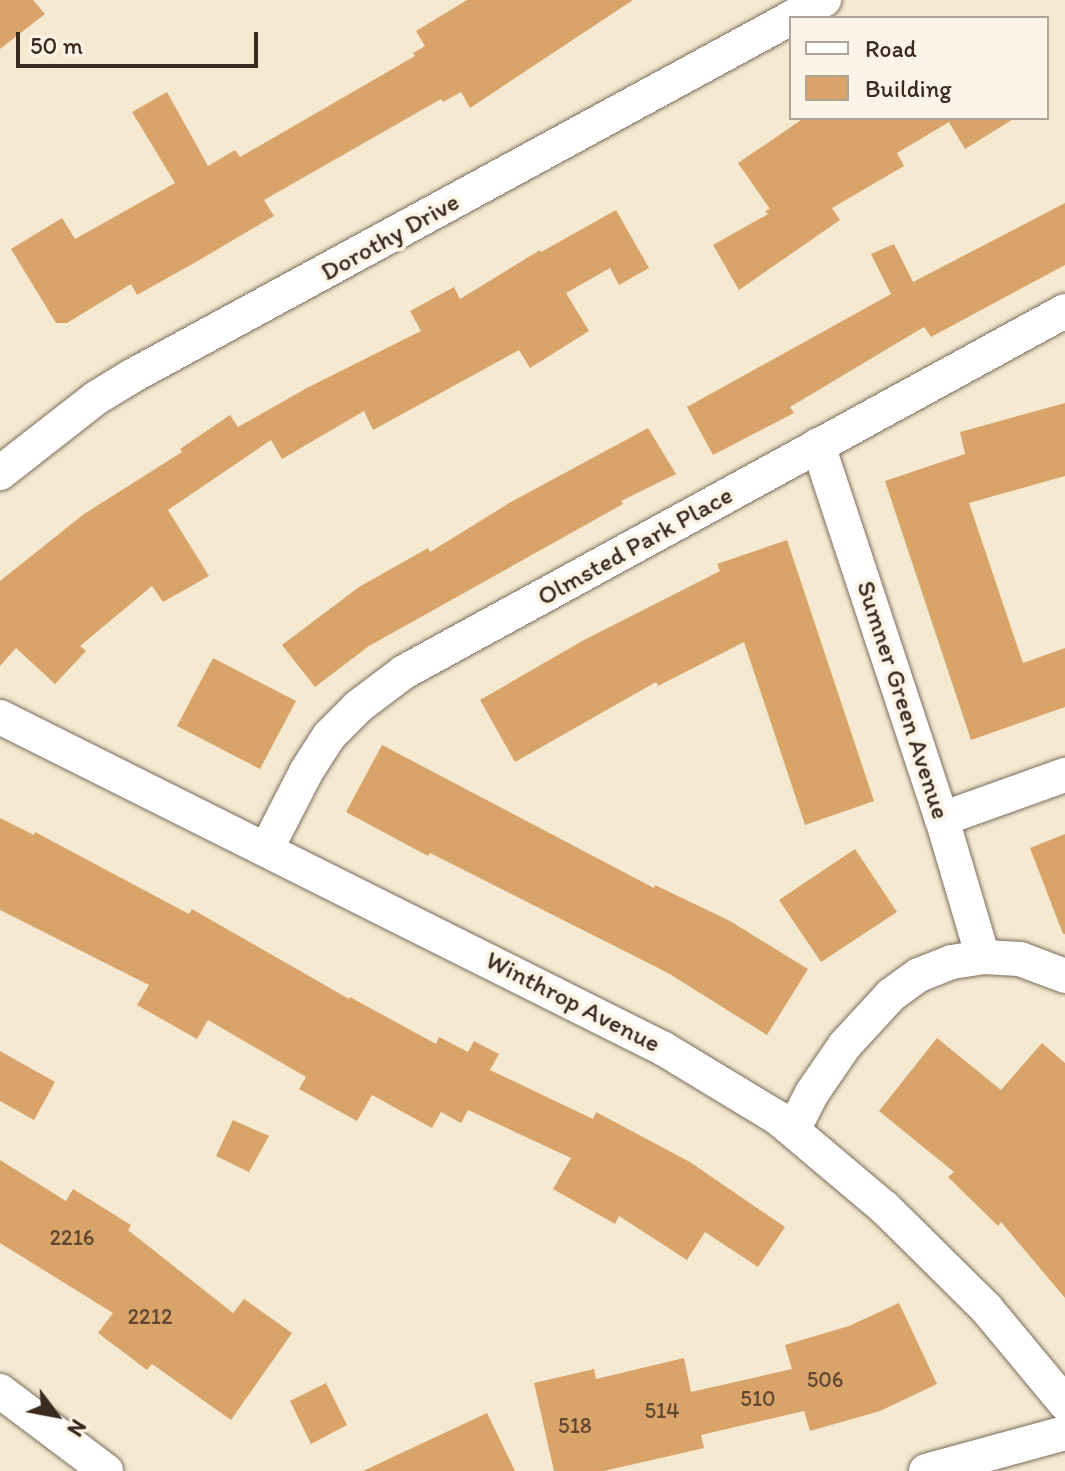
<!DOCTYPE html>
<html>
<head>
<meta charset="utf-8">
<style>
	body { margin:0 }
	#map { position:relative; width:1065px; height:1471px; overflow:hidden; background:#f5ead1; font-family:Itim,sans-serif }
	div>[style] { position:absolute }
	.building>* { inset:0; background:#d9a46a }
	.roads { filter:drop-shadow(0 0 2px #7c6d5d) drop-shadow(0 0 2px #7c6d5d) }
	.minor>* { height:34px; margin:-17px; padding:0 17px; transform-origin:17px; border-radius:17px; background:#fff }
	span { translate:-50% -50%; white-space:nowrap; text-align:center; line-height:1.15; -webkit-text-stroke:8px #fcf5e5; paint-order:stroke }
	.number-label { font-size:22px; color:#624831 }
	.number-label span { -webkit-text-stroke-width:0 }
	.street-label { font-size:26px; color:#3b2a1e }
	.legend { position:absolute; left:789px; top:16px; width:260px; height:104px; box-sizing:border-box; background:#fcf5e5; border:2px solid #afa495; margin:0; padding:10px 14px; list-style:none; font-size:24px; color:#3b2a1e }
	.legend li { display:flex; align-items:center; gap:16px; height:40px }
	.legend b { width:40px; border:2px solid #afa495 }
	.north { position:absolute; left:16px; top:1375px; width:80px; height:80px; -webkit-text-stroke:6px #fcf5e5; paint-order:stroke; rotate:122deg; font-size:22px; font-weight:700; line-height:32px; text-align:center; color:#3b2a1e }
	.north::after { content:''; display:block; margin:auto; width:28px; height:36px; background:#3b2a1e; clip-path:polygon(50% 0,100% 100%,50% 72%,0 100%) }
	.scale { position:absolute; left:16px; top:32px; width:242px; height:36px; box-sizing:border-box; border:4px solid #3b2a1e; border-top:0; padding-left:10px; font-size:24px; line-height:28px; white-space:nowrap; color:#3b2a1e; -webkit-text-stroke:6px #fcf5e5; paint-order:stroke }
</style>
</head>
<body>
<div id="map">
	<div class="building">
		<i style="clip-path:polygon(0 0,33px 0,45px 14px,0 49px)"></i>
		<i style="clip-path:polygon(467px 0,633px 0,470px 108px,461px 92px,443px 102px,441px 99px,264px 200px,274px 216px,196px 262px,137px 295px,131px 284px,67px 323px,56px 323px,11px 249px,62px 218px,75px 239px,175px 183px,132px 112px,167px 92px,208px 166px,235px 150px,240px 157px,415px 56px,413px 53px,425px 46px,416px 31px)"></i>
		<i style="clip-path:polygon(804px 118px,1015px 118px,965px 149px,949px 122px,897px 153px,904px 166px,832px 208px,840px 220px,739px 290px,713px 245px,768px 214px,765px 211px,770px 209px,738px 163px)"></i>
		<i style="clip-path:polygon(1065px 203px,1065px 265px,931px 337px,924px 327px,790px 407px,794px 413px,713px 455px,687px 407px,891px 294px,871px 254px,894px 244px,913px 282px)"></i>
		<i style="clip-path:polygon(616px 210px,649px 268px,619px 285px,610px 268px,566px 293px,589px 331px,530px 368px,519px 350px,373px 430px,364px 411px,282px 459px,271px 440px,168px 510px,209px 576px,163px 602px,152px 586px,80px 646px,86px 651px,55px 684px,16px 648px,0 666px,0 581px,84px 514px,182px 452px,180px 449px,230px 415px,238px 427px,305px 389px,421px 331px,410px 311px,454px 287px,460px 299px,540px 250px,541px 252px)"></i>
		<i style="clip-path:polygon(1065px 403px,1065px 476px,969px 503px,1023px 663px,1065px 648px,1065px 707px,971px 740px,885px 481px,965px 454px,960px 432px)"></i>
		<i style="clip-path:polygon(648px 428px,676px 474px,621px 501px,623px 504px,369px 646px,315px 687px,282px 645px,359px 587px,428px 548px,430px 552px,511px 502px)"></i>
		<i style="clip-path:polygon(787px 540px,874px 801px,805px 825px,744px 642px,658px 686px,656px 682px,515px 762px,480px 700px,584px 640px,720px 571px,717px 564px)"></i>
		<i style="clip-path:polygon(213px 658px,296px 701px,260px 769px,177px 726px)"></i>
		<i style="clip-path:polygon(382px 745px,654px 888px,655px 885px,730px 921px,808px 969px,767px 1035px,668px 973px,430px 853px,428px 856px,346px 812px)"></i>
		<i style="clip-path:polygon(0 818px,34px 835px,35px 832px,189px 914px,192px 909px,349px 999px,350px 997px,436px 1044px,439px 1037px,468px 1052px,474px 1041px,499px 1054px,490px 1070px,593px 1119px,596px 1112px,690px 1162px,785px 1227px,758px 1267px,705px 1232px,687px 1260px,619px 1216px,615px 1224px,553px 1189px,571px 1158px,468px 1110px,461px 1123px,441px 1112px,432px 1128px,372px 1095px,357px 1121px,299px 1089px,306px 1077px,208px 1020px,197px 1039px,137px 1005px,149px 985px,0 910px)"></i>
		<i style="clip-path:polygon(1065px 834px,1065px 934px,1063px 934px,1030px 848px)"></i>
		<i style="clip-path:polygon(855px 849px,897px 912px,821px 962px,779px 900px)"></i>
		<i style="clip-path:polygon(937px 1038px,1001px 1090px,1042px 1043px,1065px 1063px,1065px 1298px,1001px 1222px,998px 1226px,948px 1177px,954px 1172px,879px 1111px)"></i>
		<i style="clip-path:polygon(0 1051px,55px 1082px,34px 1120px,0 1101px)"></i>
		<i style="clip-path:polygon(233px 1120px,269px 1136px,249px 1172px,216px 1156px)"></i>
		<i style="clip-path:polygon(0 1160px,66px 1201px,73px 1189px,131px 1225px,128px 1230px,233px 1313px,244px 1299px,292px 1333px,231px 1420px,152px 1364px,147px 1370px,98px 1333px,113px 1313px,0 1243px)"></i>
		<i style="clip-path:polygon(899px 1303px,937px 1384px,880px 1411px,810px 1431px,804px 1411px,701px 1435px,704px 1448px,604px 1471px,554px 1471px,534px 1383px,594px 1369px,596px 1379px,684px 1358px,691px 1392px,792px 1369px,785px 1345px,849px 1326px)"></i>
		<i style="clip-path:polygon(326px 1383px,347px 1425px,311px 1444px,290px 1401px)"></i>
		<i style="clip-path:polygon(487px 1413px,515px 1471px,363px 1471px)"></i>
	</div>
	<div class="roads">
		<div class="minor">
			<i style="left:791px;top:18px;width:38px;rotate:-29deg"></i>
			<i style="left:818px;top:445px;width:394px;rotate:71.7deg"></i>
			<i style="left:942px;top:819px;width:144px;rotate:73.5deg"></i>
			<i style="left:0;top:473px;width:122px;rotate:-38deg"></i>
			<i style="left:96px;top:398px;width:42px;rotate:-31.4deg"></i>
			<i style="left:132px;top:376px;width:750px;rotate:-28.51deg"></i>
			<i style="left:0;top:717px;width:742px;rotate:26.57deg"></i>
			<i style="left:664px;top:1049px;width:133px;rotate:31.2deg"></i>
			<i style="left:778px;top:1118px;width:140px;rotate:40.1deg"></i>
			<i style="left:885px;top:1208px;width:142px;rotate:44.7deg"></i>
			<i style="left:986px;top:1308px;width:124px;rotate:50.3deg"></i>
			<i style="left:942px;top:819px;width:131px;rotate:-19.7deg"></i>
			<i style="left:267px;top:848px;width:85px;rotate:-62.8deg"></i>
			<i style="left:306px;top:772px;width:43px;rotate:-57.4deg"></i>
			<i style="left:329px;top:736px;width:42px;rotate:-45deg"></i>
			<i style="left:359px;top:706px;width:56px;rotate:-37.1deg"></i>
			<i style="left:404px;top:672px;width:753px;rotate:-28.64deg"></i>
			<i style="left:793px;top:1130px;width:42px;rotate:-62.8deg"></i>
			<i style="left:812px;top:1093px;width:58px;rotate:-55.5deg"></i>
			<i style="left:845px;top:1045px;width:68px;rotate:-47.4deg"></i>
			<i style="left:891px;top:995px;width:34px;rotate:-36deg"></i>
			<i style="left:919px;top:975px;width:35px;rotate:-22deg"></i>
			<i style="left:952px;top:962px;width:31px;rotate:-9deg"></i>
			<i style="left:983px;top:957px;width:37px;rotate:3deg"></i>
			<i style="left:1020px;top:959px;width:48px;rotate:20.7deg"></i>
			<i style="left:0;top:1391px;width:133px;rotate:37deg"></i>
			<i style="left:926px;top:1471px;width:144px;rotate:-15.3deg"></i>
		</div>
	</div>
	<div class="number-label">
		<span style="left:72px;top:1238px">2216</span>
		<span style="left:150px;top:1317px">2212</span>
		<span style="left:825px;top:1380px">506</span>
		<span style="left:758px;top:1399px">510</span>
		<span style="left:662px;top:1411px">514</span>
		<span style="left:575px;top:1426px">518</span>
	</div>
	<div class="street-label">
		<span style="left:390px;top:237px;rotate:-29deg">Dorothy Drive</span>
		<span style="left:635px;top:546px;rotate:-29deg">Olmsted Park Place</span>
		<span style="left:903px;top:700px;rotate:72deg">Sumner Green Avenue</span>
		<span style="left:573px;top:1002px;rotate:27deg">Winthrop Avenue</span>
	</div>
	<ul class="legend">
	<li><b style="height:10px;background:#fff"></b>Road</li>
	<li><b style="height:22px;background:#d9a46a"></b>Building</li>
	</ul>
	<div class="north">N</div>
	<div class="scale">50 m</div>
</div>
</body>
</html>
